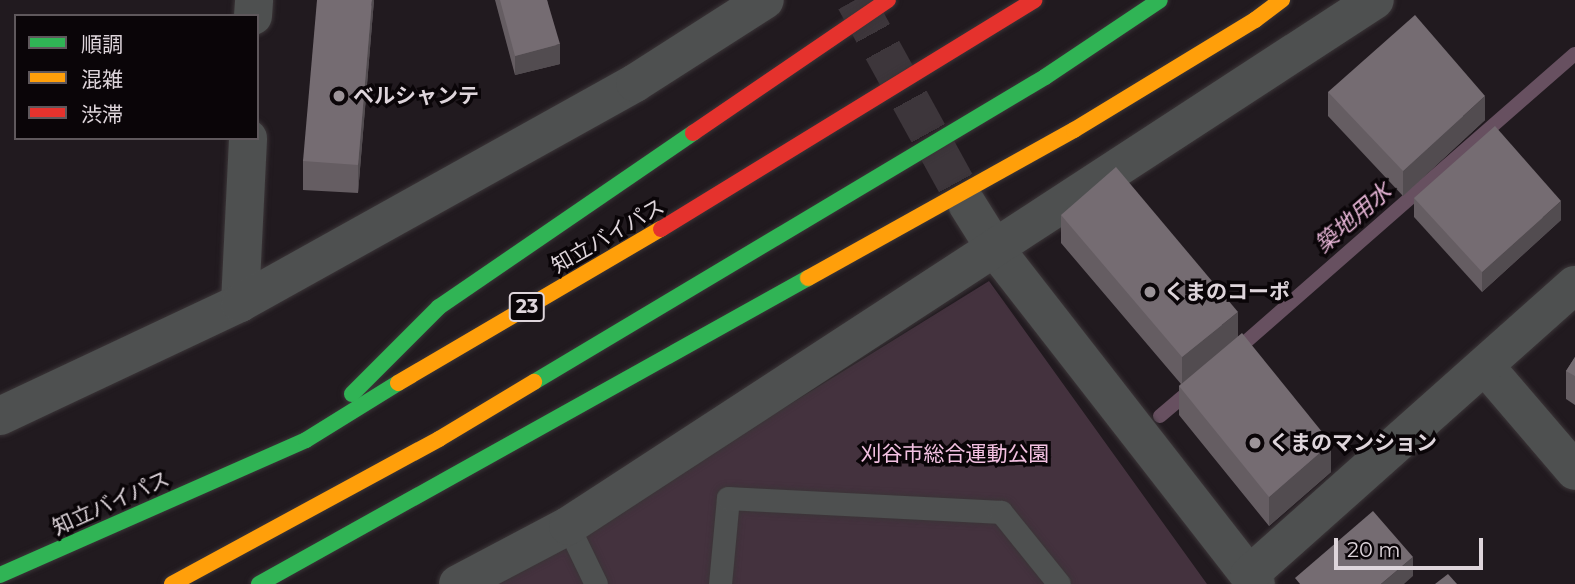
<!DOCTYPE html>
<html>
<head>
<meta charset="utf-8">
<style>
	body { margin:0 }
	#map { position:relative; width:1575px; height:584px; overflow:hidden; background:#211a1f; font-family:Montserrat,"Noto Sans JP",sans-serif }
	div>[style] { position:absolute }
	.green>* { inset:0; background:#44323e }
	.stream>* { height:14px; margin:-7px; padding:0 7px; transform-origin:7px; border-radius:7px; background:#675060 }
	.street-tunnel>* { height:38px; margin-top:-19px; transform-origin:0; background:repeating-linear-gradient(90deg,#3d363b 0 38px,transparent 0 57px) }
	.roads { filter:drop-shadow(0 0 2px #3b3538) drop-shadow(0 0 2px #3b3538) }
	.lane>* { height:23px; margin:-11.5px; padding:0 11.5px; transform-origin:11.5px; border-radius:11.5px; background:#4e5050 }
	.street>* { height:38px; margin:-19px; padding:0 19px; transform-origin:19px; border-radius:19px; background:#4e5050 }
	.fast>* { height:16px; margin:-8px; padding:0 8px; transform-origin:8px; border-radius:8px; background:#30b455 }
	.slow>* { height:16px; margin:-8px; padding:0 8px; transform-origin:8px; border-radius:8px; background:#ff9f0a }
	.jam>* { height:16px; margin:-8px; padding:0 8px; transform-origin:8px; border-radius:8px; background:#e5322d }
	.wall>* { inset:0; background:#655d62 }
	.shaded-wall>* { inset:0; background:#524c50 }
	.building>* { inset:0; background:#756c72 }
	.dots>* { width:19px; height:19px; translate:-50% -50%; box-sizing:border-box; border:4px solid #0a0508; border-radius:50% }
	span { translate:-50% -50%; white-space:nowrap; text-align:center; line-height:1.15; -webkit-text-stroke:7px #0a0508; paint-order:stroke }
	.shield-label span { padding:2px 5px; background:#0a0508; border:2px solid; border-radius:5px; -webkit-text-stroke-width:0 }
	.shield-label { font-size:19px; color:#ded5db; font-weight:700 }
	.poi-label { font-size:21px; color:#ded5db; font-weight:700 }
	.left { translate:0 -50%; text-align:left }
	.street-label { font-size:21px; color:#ded5db }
	.park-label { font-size:21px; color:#f2c0e1 }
	.water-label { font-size:23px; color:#e5b4d5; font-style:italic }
	.legend { position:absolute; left:14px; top:14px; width:245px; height:126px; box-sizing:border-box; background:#0a0508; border:2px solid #5f585c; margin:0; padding:9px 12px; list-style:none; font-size:21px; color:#ded5db }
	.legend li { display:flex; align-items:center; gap:14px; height:35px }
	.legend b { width:35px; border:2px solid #5f585c }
	.scale { position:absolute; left:1334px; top:538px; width:149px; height:32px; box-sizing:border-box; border:4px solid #ded5db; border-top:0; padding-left:9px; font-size:21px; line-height:24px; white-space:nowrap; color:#ded5db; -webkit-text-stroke:5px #0a0508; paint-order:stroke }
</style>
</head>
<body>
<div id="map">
	<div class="green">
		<i style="clip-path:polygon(989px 281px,1207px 584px,483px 584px,603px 520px)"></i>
	</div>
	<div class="stream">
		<i style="left:1233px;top:353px;width:454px;rotate:-41.2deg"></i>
		<i style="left:1160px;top:416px;width:42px;rotate:-40.2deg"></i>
	</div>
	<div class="street-tunnel">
		<i style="left:855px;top:0;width:233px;rotate:61.2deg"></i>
	</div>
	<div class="roads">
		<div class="lane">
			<i style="left:568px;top:526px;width:64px;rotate:64.2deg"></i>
			<i style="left:720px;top:584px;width:86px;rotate:-84.7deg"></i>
			<i style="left:728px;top:498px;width:273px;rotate:2.9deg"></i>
			<i style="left:1001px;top:512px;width:92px;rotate:51.1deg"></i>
		</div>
		<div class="street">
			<i style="left:253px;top:16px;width:16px;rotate:-86deg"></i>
			<i style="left:967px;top:204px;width:54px;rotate:57.8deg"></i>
			<i style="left:996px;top:250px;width:423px;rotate:52.1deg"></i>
			<i style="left:240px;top:303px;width:165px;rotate:-87.2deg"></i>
			<i style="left:1485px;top:366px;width:138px;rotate:49.4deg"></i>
			<i style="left:0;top:416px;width:265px;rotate:-25.2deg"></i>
			<i style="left:240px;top:303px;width:452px;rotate:-29.1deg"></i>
			<i style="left:635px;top:83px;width:154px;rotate:-32.6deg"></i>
			<i style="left:1249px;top:575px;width:436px;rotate:-41.7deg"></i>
			<i style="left:458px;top:584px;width:124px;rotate:-27.8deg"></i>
			<i style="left:568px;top:526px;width:963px;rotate:-33.1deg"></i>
		</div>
		<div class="fast">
			<i style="left:534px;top:382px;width:595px;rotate:-30.83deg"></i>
			<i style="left:1045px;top:77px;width:138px;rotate:-33.8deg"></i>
			<i style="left:352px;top:394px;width:123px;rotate:-45deg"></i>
			<i style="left:439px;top:307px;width:308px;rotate:-34.4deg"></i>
			<i style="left:0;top:575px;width:334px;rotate:-23.8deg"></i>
			<i style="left:306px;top:440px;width:108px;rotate:-31.8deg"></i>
			<i style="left:259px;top:584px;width:629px;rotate:-29.13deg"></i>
		</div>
		<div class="slow">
			<i style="left:808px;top:278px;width:304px;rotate:-29.1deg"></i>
			<i style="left:1074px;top:130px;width:212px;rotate:-31.3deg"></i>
			<i style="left:1255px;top:20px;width:34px;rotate:-37deg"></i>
			<i style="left:398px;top:383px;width:305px;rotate:-30.4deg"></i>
			<i style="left:172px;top:584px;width:304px;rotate:-28.5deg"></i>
			<i style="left:439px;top:439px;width:111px;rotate:-31deg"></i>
		</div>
		<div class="jam">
			<i style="left:693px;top:133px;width:236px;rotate:-34.3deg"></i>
			<i style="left:661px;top:229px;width:438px;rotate:-31.5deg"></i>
		</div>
	</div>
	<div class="wall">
		<i style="clip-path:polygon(374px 0,358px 193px,303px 190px,303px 161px)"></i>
		<i style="clip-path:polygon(495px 0,547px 0,560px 64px,515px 75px)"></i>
		<i style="clip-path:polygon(1328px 92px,1485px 120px,1403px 196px,1328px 116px)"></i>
		<i style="clip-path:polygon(1414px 198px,1561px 220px,1482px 292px,1414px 217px)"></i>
		<i style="clip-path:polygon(1061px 215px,1238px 336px,1331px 472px,1269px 526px,1179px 415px,1179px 386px,1181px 384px,1061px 243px)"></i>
		<i style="clip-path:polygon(1575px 357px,1575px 405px,1566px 399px,1566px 371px)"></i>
	</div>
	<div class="shaded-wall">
		<i style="clip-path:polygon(372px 0,374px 0,358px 193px,358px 165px)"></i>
		<i style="clip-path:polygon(560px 44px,560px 64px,515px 75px,515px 56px)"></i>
		<i style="clip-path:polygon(1485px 96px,1485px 120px,1403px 196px,1403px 171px)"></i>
		<i style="clip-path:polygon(1561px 201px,1561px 220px,1482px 292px,1482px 272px)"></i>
		<i style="clip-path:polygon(1238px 312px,1238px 341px,1182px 385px,1182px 357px)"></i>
		<i style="clip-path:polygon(1331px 443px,1331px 472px,1269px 526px,1269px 497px)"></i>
		<i style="clip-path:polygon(1413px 557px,1413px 576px,1404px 584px,1381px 584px)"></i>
	</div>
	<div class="building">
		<i style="clip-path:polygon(317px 0,372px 0,358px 165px,303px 161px)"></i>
		<i style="clip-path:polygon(500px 0,547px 0,560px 44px,515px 56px)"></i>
		<i style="clip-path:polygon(1415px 15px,1485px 96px,1403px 171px,1328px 92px)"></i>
		<i style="clip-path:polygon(1495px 126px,1561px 201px,1482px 272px,1414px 198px)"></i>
		<i style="clip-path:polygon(1116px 167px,1238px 312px,1182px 357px,1061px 215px)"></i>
		<i style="clip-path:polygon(1242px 333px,1331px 443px,1269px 497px,1179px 386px)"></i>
		<i style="clip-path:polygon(1575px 357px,1575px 376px,1566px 371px)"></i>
		<i style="clip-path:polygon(1373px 511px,1413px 557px,1381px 584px,1300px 584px,1295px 578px)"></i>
		<i style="clip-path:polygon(1448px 574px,1457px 584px,1435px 584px)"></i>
	</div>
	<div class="dots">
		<i style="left:339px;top:96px;background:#9c9499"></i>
		<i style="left:1150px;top:292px;background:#9c9499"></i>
		<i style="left:1255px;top:443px;background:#9c9499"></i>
	</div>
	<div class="shield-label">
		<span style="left:527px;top:307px">23</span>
	</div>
	<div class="poi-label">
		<span class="left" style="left:353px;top:96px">ベルシャンテ</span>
		<span class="left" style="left:1164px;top:292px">くまのコーポ</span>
		<span class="left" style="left:1269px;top:443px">くまのマンション</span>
	</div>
	<div class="street-label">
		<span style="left:608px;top:236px;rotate:-30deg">知立バイパス</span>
		<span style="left:111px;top:503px;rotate:-24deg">知立バイパス</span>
	</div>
	<div class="park-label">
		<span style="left:955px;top:454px">刈谷市総合運動公園</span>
	</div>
	<div class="water-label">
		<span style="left:1353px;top:218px;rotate:-41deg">築地用水</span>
	</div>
	<ul class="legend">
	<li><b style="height:9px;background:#30b455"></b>順調</li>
	<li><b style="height:9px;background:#ff9f0a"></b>混雑</li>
	<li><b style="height:9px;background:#e5322d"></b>渋滞</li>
	</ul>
	<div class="scale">20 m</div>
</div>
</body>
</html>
